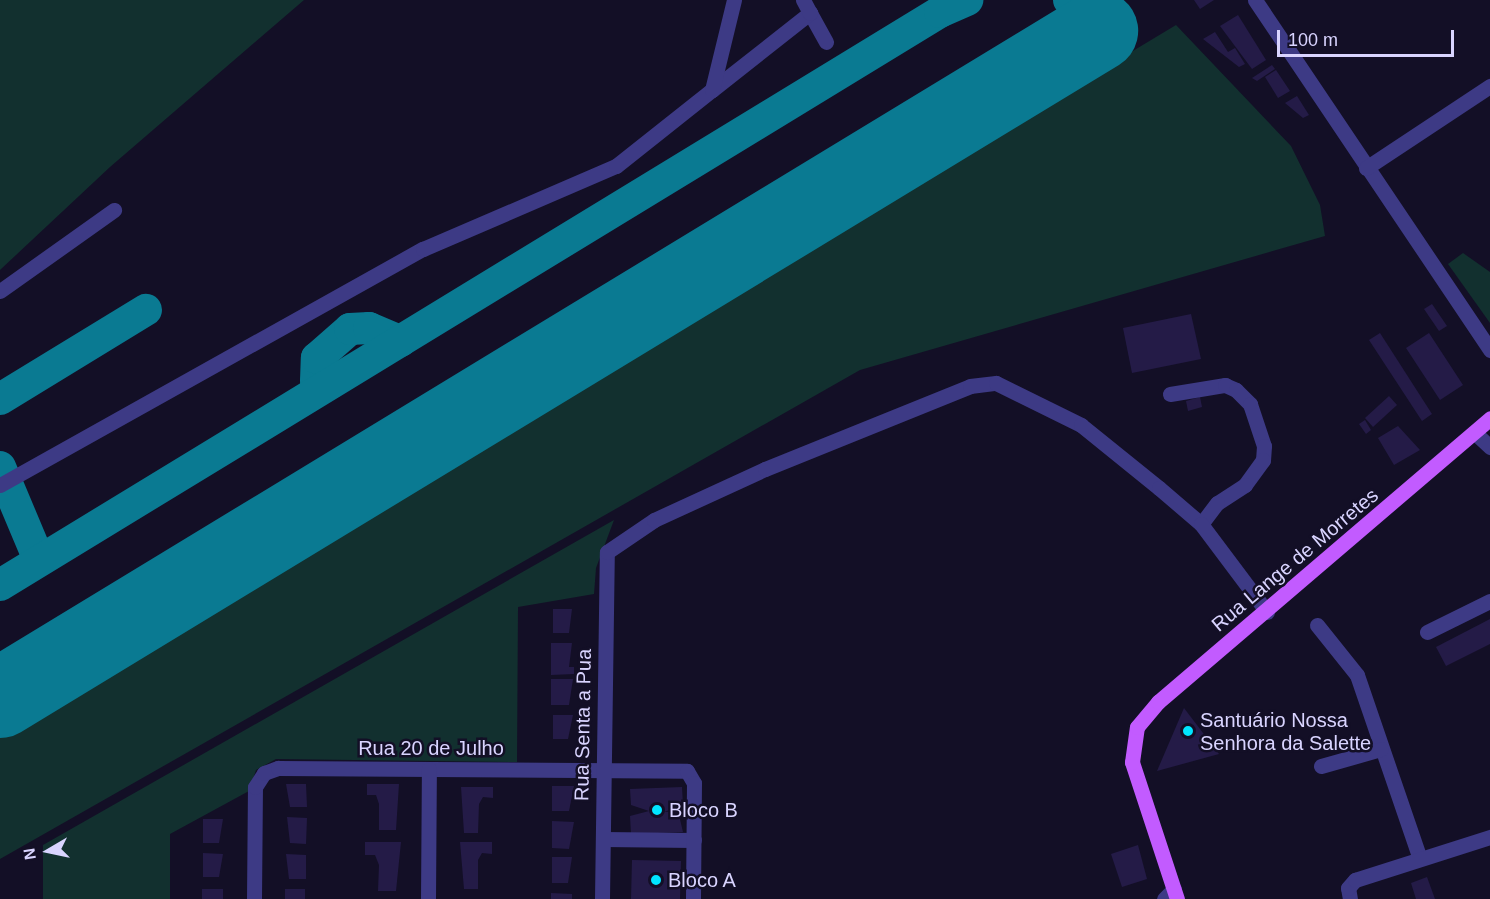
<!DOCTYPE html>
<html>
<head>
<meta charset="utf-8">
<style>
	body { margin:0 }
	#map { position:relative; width:1490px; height:899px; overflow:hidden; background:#130f26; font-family:Arial,sans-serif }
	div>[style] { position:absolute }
	.green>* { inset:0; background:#12302f }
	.taxiway>* { height:32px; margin:-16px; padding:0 16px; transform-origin:16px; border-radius:16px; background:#0a7a92 }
	.runway>* { height:80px; margin:-40px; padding:0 40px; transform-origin:40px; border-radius:40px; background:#0a7a92 }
	.building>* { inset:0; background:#241b47 }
	.minor>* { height:15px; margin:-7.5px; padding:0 7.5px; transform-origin:7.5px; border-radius:7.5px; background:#3d3a85 }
	.major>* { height:15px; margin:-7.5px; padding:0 7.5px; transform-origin:7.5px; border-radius:7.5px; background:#c25bff }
	.dots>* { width:16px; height:16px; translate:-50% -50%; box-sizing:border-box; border:3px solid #130f26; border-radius:50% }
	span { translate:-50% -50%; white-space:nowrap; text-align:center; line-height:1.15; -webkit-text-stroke:5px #130f26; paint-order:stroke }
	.street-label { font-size:20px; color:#d9d4ff }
	.poi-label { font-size:20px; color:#d9d4ff }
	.left { translate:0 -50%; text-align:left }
	.north { position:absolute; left:18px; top:821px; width:60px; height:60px; -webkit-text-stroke:4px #130f26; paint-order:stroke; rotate:261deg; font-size:16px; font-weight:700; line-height:24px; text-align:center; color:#d9d4ff }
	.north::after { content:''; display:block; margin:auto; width:21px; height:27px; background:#d9d4ff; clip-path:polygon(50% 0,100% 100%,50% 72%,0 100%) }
	.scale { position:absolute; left:1277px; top:30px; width:177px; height:27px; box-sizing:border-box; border:3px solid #d9d4ff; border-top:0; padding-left:8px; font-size:18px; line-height:21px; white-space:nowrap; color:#d9d4ff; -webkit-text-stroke:4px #130f26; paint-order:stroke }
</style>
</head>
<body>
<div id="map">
	<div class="green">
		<i style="clip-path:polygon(0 0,304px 0,110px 167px,0 270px)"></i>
		<i style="clip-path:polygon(1176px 25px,1291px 146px,1320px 205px,1325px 236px,860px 370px,0 859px,0 732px)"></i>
		<i style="clip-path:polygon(1463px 253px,1490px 272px,1490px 323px,1448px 264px)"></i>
		<i style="clip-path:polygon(614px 520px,596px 568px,594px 594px,518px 607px,517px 762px,276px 759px,256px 770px,249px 791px,170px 834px,170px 899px,43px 899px,43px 845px)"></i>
	</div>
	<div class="taxiway">
		<i style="left:1069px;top:0;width:42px;rotate:46.9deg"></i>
		<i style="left:329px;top:384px;width:13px;rotate:-167deg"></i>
		<i style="left:316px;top:381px;width:23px;rotate:-88deg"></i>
		<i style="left:317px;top:358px;width:44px;rotate:-41.3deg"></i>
		<i style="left:350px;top:329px;width:19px;rotate:-3deg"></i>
		<i style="left:369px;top:328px;width:34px;rotate:23deg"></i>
		<i style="left:0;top:399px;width:171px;rotate:-31.4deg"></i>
		<i style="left:0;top:467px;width:101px;rotate:67.2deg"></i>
		<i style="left:0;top:585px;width:1101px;rotate:-31.37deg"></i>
		<i style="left:940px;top:12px;width:30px;rotate:-24deg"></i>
	</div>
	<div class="runway">
		<i style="left:0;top:698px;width:1285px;rotate:-31.28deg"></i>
	</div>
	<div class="building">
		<i style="clip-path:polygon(1194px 0,1214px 0,1200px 9px)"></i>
		<i style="clip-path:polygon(1238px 15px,1266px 60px,1252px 69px,1220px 26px)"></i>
		<i style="clip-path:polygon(1215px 32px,1228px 52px,1235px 48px,1245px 64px,1239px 67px,1203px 39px)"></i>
		<i style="clip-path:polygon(1272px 65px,1275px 69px,1257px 81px,1252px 78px)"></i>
		<i style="clip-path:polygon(1276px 70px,1290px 91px,1278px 98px,1265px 77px)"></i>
		<i style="clip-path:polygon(1297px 96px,1309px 115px,1303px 118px,1285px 103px)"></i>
		<i style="clip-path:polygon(1432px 304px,1447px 326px,1439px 331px,1424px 309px)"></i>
		<i style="clip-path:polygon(1191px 314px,1201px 359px,1132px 373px,1123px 328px)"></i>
		<i style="clip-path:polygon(1380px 333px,1432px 414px,1422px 421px,1369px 340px)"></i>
		<i style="clip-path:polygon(1429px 333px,1463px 385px,1440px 400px,1406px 348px)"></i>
		<i style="clip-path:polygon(1389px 396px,1397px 405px,1373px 427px,1365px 418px)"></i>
		<i style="clip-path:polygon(1200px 397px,1202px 407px,1188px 411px,1186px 401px)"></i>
		<i style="clip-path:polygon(1365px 420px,1371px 430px,1366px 434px,1359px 424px)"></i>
		<i style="clip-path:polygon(1398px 426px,1420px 450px,1394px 465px,1378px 438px)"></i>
		<i style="clip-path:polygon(553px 609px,572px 609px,569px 633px,553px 633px)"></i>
		<i style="clip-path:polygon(1490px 619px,1490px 644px,1446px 666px,1436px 647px)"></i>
		<i style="clip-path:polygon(551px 643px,572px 643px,569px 667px,574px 667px,574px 674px,551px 675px)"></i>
		<i style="clip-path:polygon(551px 679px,573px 679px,569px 705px,551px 705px)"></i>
		<i style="clip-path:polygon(1184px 708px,1219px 754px,1157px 771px)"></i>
		<i style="clip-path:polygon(553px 715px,573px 715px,568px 739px,553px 739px)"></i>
		<i style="clip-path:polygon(286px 784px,306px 784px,307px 807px,290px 807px)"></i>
		<i style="clip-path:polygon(367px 784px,399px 784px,396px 830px,379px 830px,379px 804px,376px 795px,367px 795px)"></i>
		<i style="clip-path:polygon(552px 786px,574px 786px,569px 811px,552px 811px)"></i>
		<i style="clip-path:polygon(461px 787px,493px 787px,493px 798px,483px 797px,479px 804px,478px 833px,464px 833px)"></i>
		<i style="clip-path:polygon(682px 787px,683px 805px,664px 812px,678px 811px,683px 832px,631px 834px,630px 816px,649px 811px,631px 805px,630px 789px)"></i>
		<i style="clip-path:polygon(287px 817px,307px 818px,306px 844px,290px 843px)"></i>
		<i style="clip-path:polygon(203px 819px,223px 819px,219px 843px,203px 843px)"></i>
		<i style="clip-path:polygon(552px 821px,574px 822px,569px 849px,552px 848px)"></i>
		<i style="clip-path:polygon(365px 842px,401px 842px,396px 891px,378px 891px,379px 865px,375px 855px,365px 855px)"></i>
		<i style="clip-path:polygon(460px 842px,492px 842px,492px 854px,482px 853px,478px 860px,478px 889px,464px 889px)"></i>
		<i style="clip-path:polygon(1138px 845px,1147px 879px,1122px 887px,1111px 854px)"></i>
		<i style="clip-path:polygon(203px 853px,223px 854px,219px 877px,203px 877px)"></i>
		<i style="clip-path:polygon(286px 854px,306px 855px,306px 879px,289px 879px)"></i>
		<i style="clip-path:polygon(552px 857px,572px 857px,568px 883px,552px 883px)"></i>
		<i style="clip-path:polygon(632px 860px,681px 861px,680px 899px,631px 899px)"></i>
		<i style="clip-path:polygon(1427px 877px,1435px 899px,1416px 899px,1411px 883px)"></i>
		<i style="clip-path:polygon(202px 889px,223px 889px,223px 899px,202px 899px)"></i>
		<i style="clip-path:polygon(285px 889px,305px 889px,305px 899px,285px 899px)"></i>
		<i style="clip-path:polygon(551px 893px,572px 894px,572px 899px,551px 899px)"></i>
	</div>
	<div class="minor">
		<i style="left:1255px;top:0;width:422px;rotate:56.1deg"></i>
		<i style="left:810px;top:13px;width:33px;rotate:61deg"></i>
		<i style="left:712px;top:90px;width:125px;rotate:-38.2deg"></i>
		<i style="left:810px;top:13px;width:15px;rotate:-118deg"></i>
		<i style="left:1366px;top:168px;width:149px;rotate:-33.5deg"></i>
		<i style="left:0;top:291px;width:140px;rotate:-35.4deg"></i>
		<i style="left:1170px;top:394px;width:56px;rotate:-9.3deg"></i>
		<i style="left:1225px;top:385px;width:12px;rotate:24deg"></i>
		<i style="left:1236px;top:390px;width:20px;rotate:45deg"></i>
		<i style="left:1250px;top:404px;width:44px;rotate:71.6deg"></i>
		<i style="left:1264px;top:446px;width:14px;rotate:94deg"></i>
		<i style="left:1263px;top:460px;width:31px;rotate:126deg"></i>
		<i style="left:1245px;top:485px;width:33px;rotate:147deg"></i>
		<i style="left:1217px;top:503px;width:26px;rotate:127deg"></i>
		<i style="left:1475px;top:433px;width:21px;rotate:43deg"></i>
		<i style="left:0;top:485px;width:484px;rotate:-29.2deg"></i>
		<i style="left:423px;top:249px;width:210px;rotate:-23.3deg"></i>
		<i style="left:616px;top:166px;width:122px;rotate:-38.4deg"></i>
		<i style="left:712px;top:90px;width:93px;rotate:-76.3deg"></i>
		<i style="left:1317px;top:625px;width:64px;rotate:51.3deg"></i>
		<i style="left:1357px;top:675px;width:194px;rotate:71.1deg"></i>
		<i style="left:1427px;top:632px;width:70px;rotate:-26.2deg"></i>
		<i style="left:1321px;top:766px;width:62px;rotate:-15.8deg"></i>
		<i style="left:603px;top:839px;width:91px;rotate:0.6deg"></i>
		<i style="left:254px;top:899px;width:112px;rotate:-89.5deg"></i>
		<i style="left:255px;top:787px;width:17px;rotate:-57deg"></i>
		<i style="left:264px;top:773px;width:15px;rotate:-20deg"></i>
		<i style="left:278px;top:768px;width:409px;rotate:0.4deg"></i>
		<i style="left:687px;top:771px;width:14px;rotate:60deg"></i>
		<i style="left:694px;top:783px;width:116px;rotate:90.5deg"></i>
		<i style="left:428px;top:899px;width:130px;rotate:-89.6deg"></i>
		<i style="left:602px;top:899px;width:347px;rotate:-89.2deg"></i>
		<i style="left:607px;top:552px;width:57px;rotate:-34.2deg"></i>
		<i style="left:654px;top:520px;width:122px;rotate:-24.7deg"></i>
		<i style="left:765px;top:469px;width:221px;rotate:-22deg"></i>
		<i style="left:970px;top:386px;width:26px;rotate:-7deg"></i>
		<i style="left:996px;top:383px;width:95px;rotate:26.3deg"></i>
		<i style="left:1081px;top:425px;width:100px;rotate:38.9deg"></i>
		<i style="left:1159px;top:488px;width:55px;rotate:40.6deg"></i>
		<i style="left:1201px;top:524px;width:110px;rotate:53.1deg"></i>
		<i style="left:1164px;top:899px;width:14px;rotate:-45deg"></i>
		<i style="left:1350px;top:899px;width:11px;rotate:-100deg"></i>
		<i style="left:1348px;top:888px;width:11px;rotate:-49deg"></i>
		<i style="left:1355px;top:880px;width:142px;rotate:-17.7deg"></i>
	</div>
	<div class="major">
		<i style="left:1177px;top:899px;width:144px;rotate:-108.2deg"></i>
		<i style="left:1132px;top:762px;width:35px;rotate:-82deg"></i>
		<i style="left:1137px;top:727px;width:33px;rotate:-50deg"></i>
		<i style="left:1158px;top:702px;width:437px;rotate:-40.5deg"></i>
	</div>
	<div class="dots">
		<i style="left:1188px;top:731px;background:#00e5ff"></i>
		<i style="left:657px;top:810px;background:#00e5ff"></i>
		<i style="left:656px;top:880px;background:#00e5ff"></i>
	</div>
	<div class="street-label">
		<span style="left:1295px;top:560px;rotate:-40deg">Rua Lange de Morretes</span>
		<span style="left:583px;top:725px;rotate:-89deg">Rua Senta a Pua</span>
		<span style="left:431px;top:748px">Rua 20 de Julho</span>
	</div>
	<div class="poi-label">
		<span class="left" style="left:1200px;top:732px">Santuário Nossa<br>Senhora da Salette</span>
		<span class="left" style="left:669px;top:810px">Bloco B</span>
		<span class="left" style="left:668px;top:880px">Bloco A</span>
	</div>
	<div class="north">N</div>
	<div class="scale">100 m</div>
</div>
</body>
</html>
